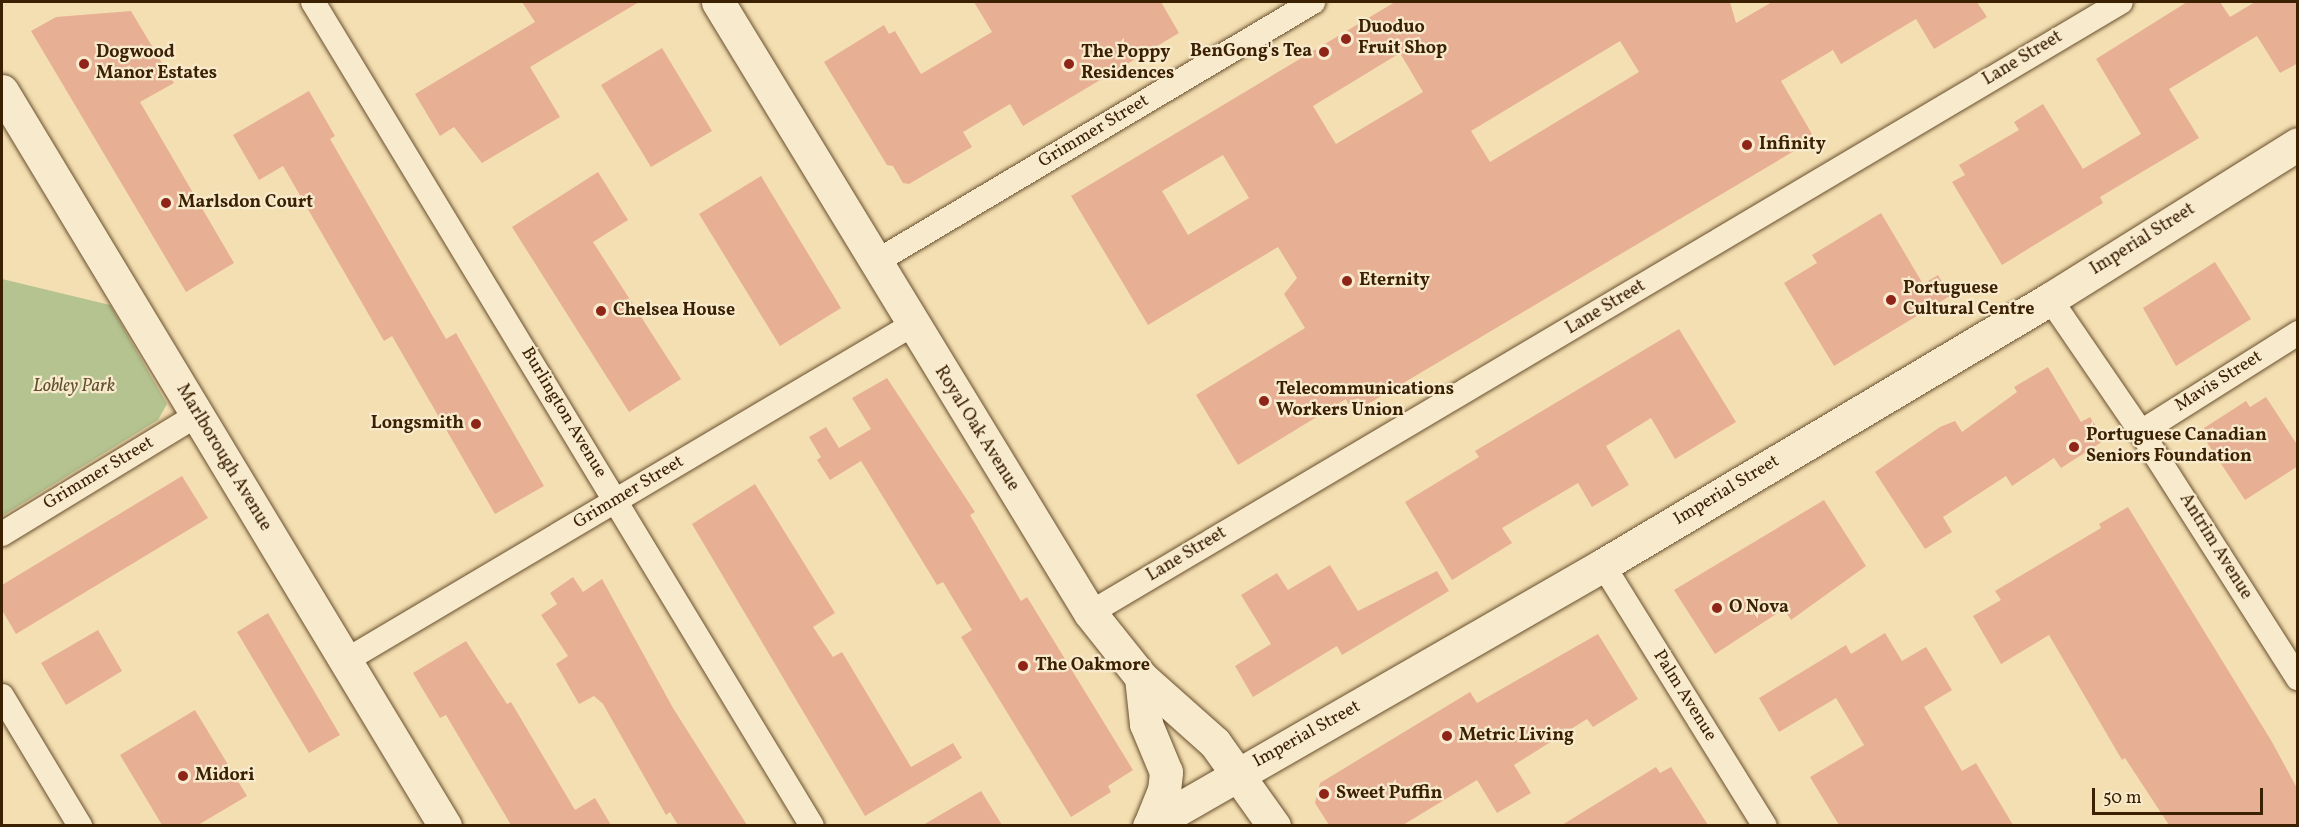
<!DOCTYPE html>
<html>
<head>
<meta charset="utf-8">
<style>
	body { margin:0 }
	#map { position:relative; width:2299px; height:827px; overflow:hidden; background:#f4dfb2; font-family:Vollkorn,serif }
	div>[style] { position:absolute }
	.green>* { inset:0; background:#b5c391 }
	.building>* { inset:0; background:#e7b094 }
	.roads { filter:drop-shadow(0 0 2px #69502e) drop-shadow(0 0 2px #69502e) }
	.street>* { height:24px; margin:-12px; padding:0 12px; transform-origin:12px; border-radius:12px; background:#f8eacd }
	.secondary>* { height:33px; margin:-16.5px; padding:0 16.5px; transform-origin:16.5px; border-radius:16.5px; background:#f8eacd }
	.dots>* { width:16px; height:16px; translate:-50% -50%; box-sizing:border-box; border:3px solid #f8eacd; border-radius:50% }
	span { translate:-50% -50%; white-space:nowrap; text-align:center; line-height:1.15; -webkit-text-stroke:4.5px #f8eacd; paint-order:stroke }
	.poi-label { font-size:18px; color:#3b2002; font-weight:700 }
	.left { translate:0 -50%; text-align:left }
	.right { translate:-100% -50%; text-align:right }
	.street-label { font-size:18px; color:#3b2002 }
	.park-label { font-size:18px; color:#60512d; font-style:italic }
	.frame { position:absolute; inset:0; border:3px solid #3b2002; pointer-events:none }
	.scale { position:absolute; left:2092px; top:788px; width:171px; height:27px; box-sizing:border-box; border:3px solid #3b2002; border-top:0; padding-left:8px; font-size:18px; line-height:21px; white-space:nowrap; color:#3b2002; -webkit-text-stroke:4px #f8eacd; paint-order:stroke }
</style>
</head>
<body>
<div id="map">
	<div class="green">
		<i style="clip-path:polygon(2px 279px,110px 305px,167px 404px,158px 420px,2px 516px)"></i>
	</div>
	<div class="building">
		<i style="clip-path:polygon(522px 2px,639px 2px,530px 67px,560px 117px,482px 163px,454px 127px,440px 136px,415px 94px,535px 22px)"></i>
		<i style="clip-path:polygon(974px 2px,1161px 2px,1179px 33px,1023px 126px,1010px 104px,963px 132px,972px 147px,909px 184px,903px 183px,893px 166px,887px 165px,824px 62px,884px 25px,889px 34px,895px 31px,921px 74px,992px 32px)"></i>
		<i style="clip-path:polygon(evenodd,1395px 2px,1730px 2px,1736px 23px,1772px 2px,1977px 2px,1987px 17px,1934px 49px,1916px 19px,1841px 64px,1833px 50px,1781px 81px,1812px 134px,1803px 139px,1806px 144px,1363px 407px,1358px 398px,1348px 404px,1346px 399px,1238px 465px,1196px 395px,1305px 328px,1284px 294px,1297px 278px,1278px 247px,1148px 325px,1071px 196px,1395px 2px,1620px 41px,1639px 72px,1490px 162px,1471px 131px,1620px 41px,1395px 2px,1400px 53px,1423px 92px,1336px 144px,1313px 106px,1400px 53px,1395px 2px,1223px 155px,1249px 198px,1188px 235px,1162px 191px,1223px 155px)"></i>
		<i style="clip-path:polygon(2187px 2px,2220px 2px,2230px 17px,2255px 2px,2298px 2px,2298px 63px,2280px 73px,2257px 36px,2169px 89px,2199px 138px,2100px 197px,2103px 203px,2002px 265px,1952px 182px,1965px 175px,1959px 165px,2019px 130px,2014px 122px,2043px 104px,2083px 169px,2141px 134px,2096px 59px)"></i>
		<i style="clip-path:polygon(131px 11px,174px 83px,140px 102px,234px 263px,186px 292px,31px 31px,56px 17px)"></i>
		<i style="clip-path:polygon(662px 48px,712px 131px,651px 167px,601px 85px)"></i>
		<i style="clip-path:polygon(309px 91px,335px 136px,330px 139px,446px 339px,456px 333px,544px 486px,495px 514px,392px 336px,384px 341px,283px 166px,259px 180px,233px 135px)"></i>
		<i style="clip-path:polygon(598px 172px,628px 220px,593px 242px,681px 379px,629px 412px,512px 227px)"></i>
		<i style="clip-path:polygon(761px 176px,841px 308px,780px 346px,699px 214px)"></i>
		<i style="clip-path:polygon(1881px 213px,1923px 284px,1938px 275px,1950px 296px,1834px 366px,1784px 283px,1817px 263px,1812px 255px)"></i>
		<i style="clip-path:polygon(2215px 262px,2251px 319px,2176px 366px,2143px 308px)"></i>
		<i style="clip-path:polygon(1679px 329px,1736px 422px,1675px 459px,1651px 418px,1606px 446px,1629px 485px,1592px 507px,1578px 483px,1502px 528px,1512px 543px,1452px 580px,1405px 502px,1479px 457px,1475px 451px)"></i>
		<i style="clip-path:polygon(2048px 367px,2081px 422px,2090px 417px,2105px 440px,2061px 468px,2054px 458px,2012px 486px,2006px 476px,1943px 517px,1952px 532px,1925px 549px,1875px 472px,1940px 427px,1955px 421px,1962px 432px,2017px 392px,2014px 387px)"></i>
		<i style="clip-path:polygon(887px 378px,975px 512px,970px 515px,1021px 601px,1027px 597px,1133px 770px,1108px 786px,1111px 792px,1071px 817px,961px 637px,972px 630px,943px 582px,937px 585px,861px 461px,830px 480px,817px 460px,821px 457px,809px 437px,826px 427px,839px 448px,871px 429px,852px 398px)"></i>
		<i style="clip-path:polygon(2266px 397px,2298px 446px,2298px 466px,2245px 500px,2204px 438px,2208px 435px,2204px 428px,2246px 401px,2250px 407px)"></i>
		<i style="clip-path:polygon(182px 476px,208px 518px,16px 634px,2px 610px,2px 585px)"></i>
		<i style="clip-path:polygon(755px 484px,835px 613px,813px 627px,833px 657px,842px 652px,911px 767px,953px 743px,962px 758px,865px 816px,692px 524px)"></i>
		<i style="clip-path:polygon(1824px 500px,1866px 566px,1791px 620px,1784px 609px,1715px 654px,1674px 590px)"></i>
		<i style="clip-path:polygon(2128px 507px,2272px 742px,2298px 790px,2298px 825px,2169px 825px,2125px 758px,2122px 760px,2049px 635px,2001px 664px,1973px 616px,2001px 600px,1995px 591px,2101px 528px,2099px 524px)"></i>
		<i style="clip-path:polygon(1330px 565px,1358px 611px,1437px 571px,1449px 591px,1342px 655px,1337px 646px,1253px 697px,1235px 666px,1271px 644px,1241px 595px,1277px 573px,1288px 590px)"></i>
		<i style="clip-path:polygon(573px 577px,583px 592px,602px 579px,673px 708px,747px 825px,678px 825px,670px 812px,666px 815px,603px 704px,594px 696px,579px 704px,556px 664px,568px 656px,541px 615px,557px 604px,550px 593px)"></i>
		<i style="clip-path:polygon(268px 613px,340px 735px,309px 753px,237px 632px)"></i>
		<i style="clip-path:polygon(98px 630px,122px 671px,66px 705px,41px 663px)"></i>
		<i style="clip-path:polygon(1885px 633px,1902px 661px,1926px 647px,1952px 690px,1924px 707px,1962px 771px,1976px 763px,2013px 825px,1839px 825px,1810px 777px,1864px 745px,1836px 698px,1779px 732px,1759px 698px,1846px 645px,1851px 654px)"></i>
		<i style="clip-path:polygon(1598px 634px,1638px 699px,1593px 727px,1587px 719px,1514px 765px,1531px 793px,1497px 813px,1477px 780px,1403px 825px,1329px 825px,1315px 803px,1320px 783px,1470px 692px,1477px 703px)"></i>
		<i style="clip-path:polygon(466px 641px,507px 704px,511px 702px,575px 810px,595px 798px,611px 825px,511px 825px,446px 715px,440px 718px,413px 673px)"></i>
		<i style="clip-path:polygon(195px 710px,247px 796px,198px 825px,162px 825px,120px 755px)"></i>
		<i style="clip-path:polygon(1656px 767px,1660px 773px,1671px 767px,1708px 825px,1562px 825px)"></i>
		<i style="clip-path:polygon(981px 791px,1002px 825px,923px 825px)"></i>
	</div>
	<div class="roads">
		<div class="street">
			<i style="left:313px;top:2px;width:963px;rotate:58.8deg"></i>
			<i style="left:874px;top:263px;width:511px;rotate:-30.73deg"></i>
			<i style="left:2050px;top:299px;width:161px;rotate:55.6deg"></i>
			<i style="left:2141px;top:432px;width:292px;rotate:57.5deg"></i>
			<i style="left:2141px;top:432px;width:186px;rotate:-32.2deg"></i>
			<i style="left:2px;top:534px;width:228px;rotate:-31.4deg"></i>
			<i style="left:1603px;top:565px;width:307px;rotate:58.2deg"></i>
			<i style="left:1090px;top:613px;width:1198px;rotate:-30.65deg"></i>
			<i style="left:345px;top:661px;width:659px;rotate:-30.65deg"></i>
			<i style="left:2px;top:696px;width:152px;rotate:59deg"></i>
		</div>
		<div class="secondary">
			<i style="left:718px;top:2px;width:715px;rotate:58.67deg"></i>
			<i style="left:1090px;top:613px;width:82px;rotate:51.4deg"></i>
			<i style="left:1141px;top:677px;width:99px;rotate:41.7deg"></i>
			<i style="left:1215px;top:743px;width:102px;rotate:54.6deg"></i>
			<i style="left:2px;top:91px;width:858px;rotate:58.92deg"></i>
			<i style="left:1141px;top:677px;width:47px;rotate:83.9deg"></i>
			<i style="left:1146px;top:724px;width:52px;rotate:67.4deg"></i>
			<i style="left:1166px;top:772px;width:18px;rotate:96deg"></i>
			<i style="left:1164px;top:790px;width:38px;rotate:112deg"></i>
			<i style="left:1149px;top:826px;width:524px;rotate:-29.89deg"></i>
			<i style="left:1603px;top:565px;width:520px;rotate:-30.76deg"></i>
			<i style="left:2050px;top:299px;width:292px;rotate:-32deg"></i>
		</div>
	</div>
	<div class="dots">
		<i style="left:1346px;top:39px;background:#8f2418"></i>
		<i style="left:1324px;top:52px;background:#8f2418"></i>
		<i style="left:84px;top:64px;background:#8f2418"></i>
		<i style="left:1069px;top:64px;background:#8f2418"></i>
		<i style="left:1747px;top:145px;background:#8f2418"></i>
		<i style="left:166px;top:203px;background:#8f2418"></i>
		<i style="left:1347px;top:281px;background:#8f2418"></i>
		<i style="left:1891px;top:300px;background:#8f2418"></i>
		<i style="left:601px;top:311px;background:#8f2418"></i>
		<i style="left:1264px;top:401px;background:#8f2418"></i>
		<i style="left:476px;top:424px;background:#8f2418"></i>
		<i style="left:2074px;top:447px;background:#8f2418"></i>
		<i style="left:1717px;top:608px;background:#8f2418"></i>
		<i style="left:1023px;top:666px;background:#8f2418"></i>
		<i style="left:1447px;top:736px;background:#8f2418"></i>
		<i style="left:183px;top:776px;background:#8f2418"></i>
		<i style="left:1324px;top:794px;background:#8f2418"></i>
	</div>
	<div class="poi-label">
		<span class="left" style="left:1358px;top:39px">Duoduo<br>Fruit Shop</span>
		<span class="right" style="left:1312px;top:52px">BenGong's Tea</span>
		<span class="left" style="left:96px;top:64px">Dogwood<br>Manor Estates</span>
		<span class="left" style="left:1081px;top:64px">The Poppy<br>Residences</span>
		<span class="left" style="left:1759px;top:145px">Infinity</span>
		<span class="left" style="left:178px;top:203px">Marlsdon Court</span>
		<span class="left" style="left:1359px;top:281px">Eternity</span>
		<span class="left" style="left:1903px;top:300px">Portuguese<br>Cultural Centre</span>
		<span class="left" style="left:613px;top:311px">Chelsea House</span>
		<span class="left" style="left:1276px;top:401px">Telecommunications<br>Workers Union</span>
		<span class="right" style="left:464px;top:424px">Longsmith</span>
		<span class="left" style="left:2086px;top:447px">Portuguese Canadian<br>Seniors Foundation</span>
		<span class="left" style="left:1729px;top:608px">O Nova</span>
		<span class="left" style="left:1035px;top:666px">The Oakmore</span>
		<span class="left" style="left:1459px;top:736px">Metric Living</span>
		<span class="left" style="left:195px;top:776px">Midori</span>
		<span class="left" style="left:1336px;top:794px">Sweet Puffin</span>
	</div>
	<div class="street-label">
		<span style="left:2023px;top:59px;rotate:-31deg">Lane Street</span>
		<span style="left:1094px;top:132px;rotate:-31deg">Grimmer Street</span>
		<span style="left:2143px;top:240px;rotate:-32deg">Imperial Street</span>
		<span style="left:1606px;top:308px;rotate:-31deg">Lane Street</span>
		<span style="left:2219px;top:382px;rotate:-32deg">Mavis Street</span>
		<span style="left:563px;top:413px;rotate:59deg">Burlington Avenue</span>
		<span style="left:976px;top:429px;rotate:58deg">Royal Oak Avenue</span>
		<span style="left:223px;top:458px;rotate:59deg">Marlborough Avenue</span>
		<span style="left:99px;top:474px;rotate:-31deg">Grimmer Street</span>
		<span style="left:1727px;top:491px;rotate:-31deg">Imperial Street</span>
		<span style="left:629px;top:493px;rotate:-31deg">Grimmer Street</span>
		<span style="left:2215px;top:547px;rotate:58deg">Antrim Avenue</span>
		<span style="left:1187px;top:555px;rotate:-31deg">Lane Street</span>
		<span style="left:1684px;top:696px;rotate:58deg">Palm Avenue</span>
		<span style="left:1307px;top:735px;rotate:-29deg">Imperial Street</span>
	</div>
	<div class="park-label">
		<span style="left:74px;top:387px">Lobley Park</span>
	</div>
	<div class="frame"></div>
	<div class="scale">50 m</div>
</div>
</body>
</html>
